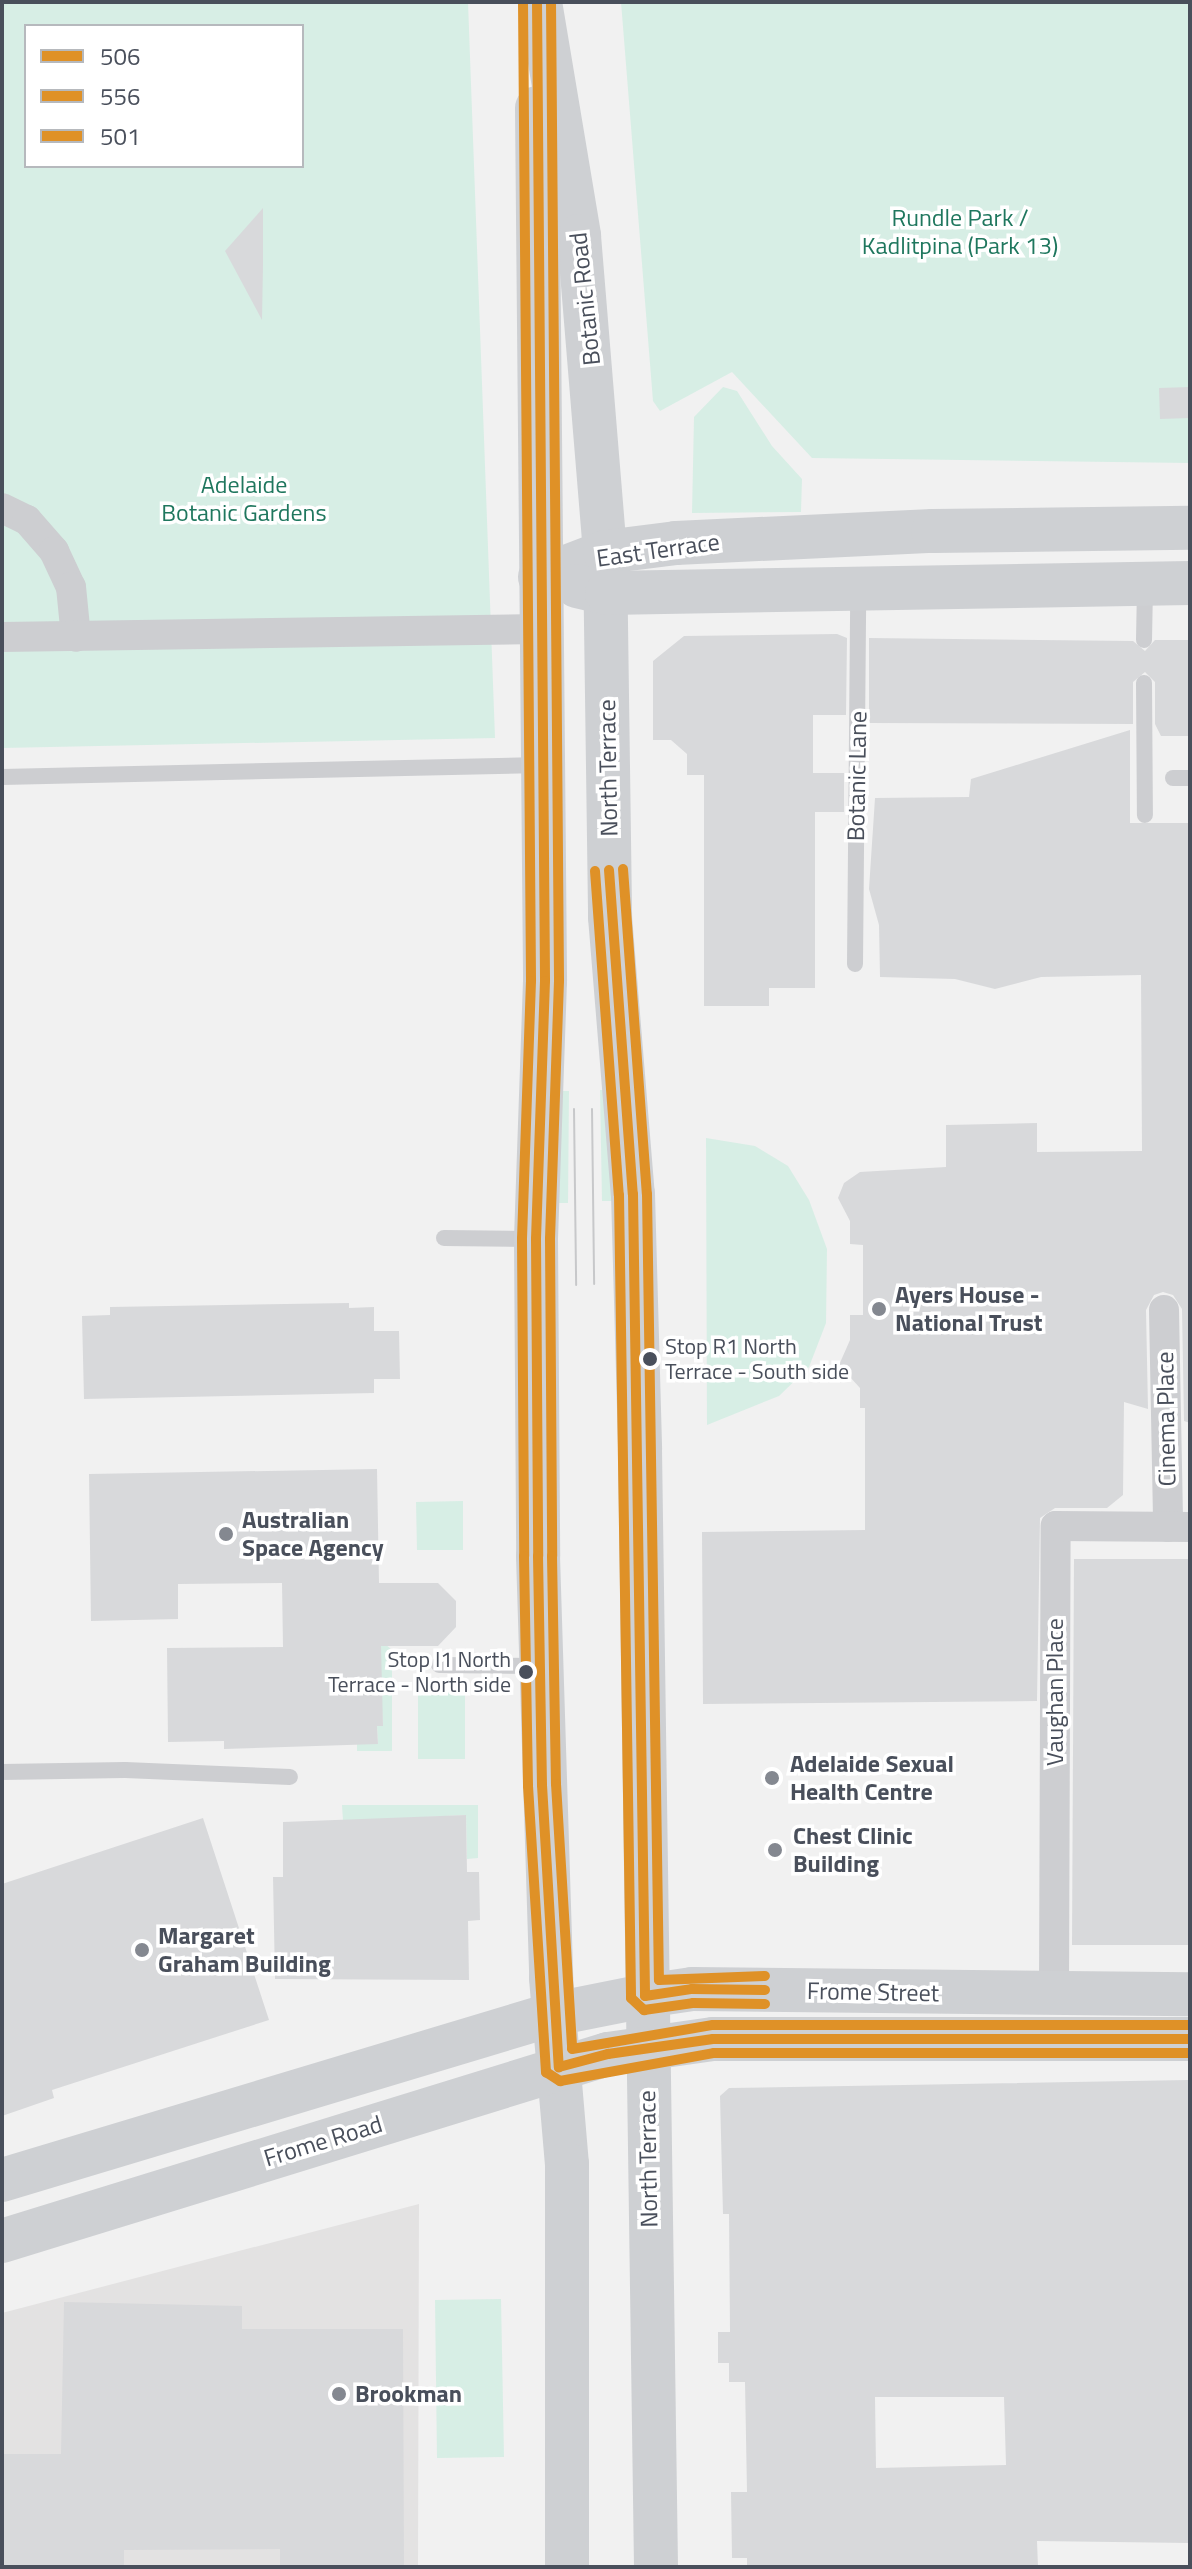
<!DOCTYPE html>
<html>
<head>
<meta charset="utf-8">
<style>
	body { margin:0 }
	#map { position:relative; width:1192px; height:2569px; overflow:hidden; background:#f1f1f1; font-family:"Titillium Web",sans-serif }
	div>[style] { position:absolute }
	.education>* { inset:0; background:#e3e2e2 }
	.green>* { inset:0; background:#d7eee5 }
	.building>* { inset:0; background:#d8d9db }
	.lane>* { height:16px; margin:-8px; padding:0 8px; transform-origin:8px; border-radius:8px; background:#cdced1 }
	.street>* { height:30px; margin:-15px; padding:0 15px; transform-origin:15px; border-radius:15px; background:#cdced1 }
	.secondary>* { height:44px; margin:-22px; padding:0 22px; transform-origin:22px; border-radius:22px; background:#ced0d3 }
	.tram>* { height:2px; margin:-1px; padding:0 1px; transform-origin:1px; border-radius:1px; background:#c7c8ca }
	.bus-1>* { height:10px; margin:-5px; padding:0 5px; transform-origin:5px; border-radius:5px; background:#df9127 }
	.bus-2>* { height:10px; margin:-5px; padding:0 5px; transform-origin:5px; border-radius:5px; background:#df9127 }
	.bus-3>* { height:10px; margin:-5px; padding:0 5px; transform-origin:5px; border-radius:5px; background:#df9127 }
	.dots>* { width:22px; height:22px; translate:-50% -50%; box-sizing:border-box; border:4px solid #fff; border-radius:50% }
	span { translate:-50% -50%; white-space:nowrap; text-align:center; line-height:1.15; -webkit-text-stroke:7px #fff; paint-order:stroke }
	.bus-label { font-size:22px; color:#494f5b }
	.left { translate:0 -50%; text-align:left }
	.right { translate:-100% -50%; text-align:right }
	.park-label { font-size:24px; color:#1f775e }
	.street-label { font-size:24px; color:#494f5b }
	.poi-label { font-size:24px; color:#494f5b; font-weight:700 }
	.frame { position:absolute; inset:0; border:4px solid #494f5b; pointer-events:none }
	.legend { position:absolute; left:24px; top:24px; width:280px; height:144px; box-sizing:border-box; background:#fff; border:2px solid #b6b9bd; margin:0; padding:10px 14px; list-style:none; font-size:24px; color:#494f5b }
	.legend li { display:flex; align-items:center; gap:16px; height:40px }
	.legend b { width:40px; border:2px solid #b6b9bd }
</style>
</head>
<body>
<div id="map">
	<div class="education">
		<i style="clip-path:polygon(419px 2204px,418px 2567px,2px 2567px,2px 2313px)"></i>
	</div>
	<div class="green">
		<i style="clip-path:polygon(evenodd,2px 2px,468px 2px,495px 738px,2px 748px,2px 2px,26px 26px,302px 26px,302px 166px,26px 166px,26px 26px)"></i>
		<i style="clip-path:polygon(621px 2px,1190px 2px,1190px 463px,812px 458px,732px 372px,660px 411px,653px 401px)"></i>
		<i style="clip-path:polygon(723px 387px,737px 391px,772px 446px,802px 479px,801px 512px,692px 513px,694px 417px)"></i>
		<i style="clip-path:polygon(600px 1090px,605px 1090px,617px 1201px,602px 1201px)"></i>
		<i style="clip-path:polygon(559px 1091px,569px 1091px,568px 1203px,554px 1203px)"></i>
		<i style="clip-path:polygon(706px 1138px,755px 1146px,788px 1166px,809px 1200px,827px 1249px,826px 1323px,809px 1367px,779px 1396px,707px 1425px)"></i>
		<i style="clip-path:polygon(463px 1501px,463px 1550px,417px 1550px,416px 1502px)"></i>
		<i style="clip-path:polygon(377px 1637px,392px 1650px,392px 1751px,357px 1751px,357px 1744px,378px 1744px,377px 1726px,383px 1725px)"></i>
		<i style="clip-path:polygon(418px 1680px,465px 1680px,465px 1759px,418px 1759px)"></i>
		<i style="clip-path:polygon(342px 1805px,478px 1805px,478px 1858px,467px 1859px,466px 1815px,343px 1821px)"></i>
		<i style="clip-path:polygon(501px 2299px,504px 2457px,437px 2458px,435px 2300px)"></i>
	</div>
	<div class="building">
		<i style="clip-path:polygon(263px 208px,263px 265px,262px 320px,225px 251px)"></i>
		<i style="clip-path:polygon(1190px 387px,1190px 418px,1160px 419px,1159px 388px)"></i>
		<i style="clip-path:polygon(837px 634px,847px 638px,846px 715px,813px 715px,813px 773px,844px 773px,844px 812px,815px 812px,815px 988px,769px 988px,769px 1006px,704px 1006px,704px 775px,687px 775px,687px 754px,671px 740px,653px 740px,653px 661px,684px 636px)"></i>
		<i style="clip-path:polygon(869px 638px,1133px 641px,1145px 651px,1155px 640px,1190px 640px,1190px 736px,1161px 736px,1155px 724px,1155px 682px,1145px 672px,1133px 682px,1133px 724px,869px 723px)"></i>
		<i style="clip-path:polygon(1130px 730px,1130px 823px,1190px 823px,1190px 1423px,1184px 1421px,1182px 1309px,1173px 1295px,1163px 1292px,1154px 1295px,1146px 1310px,1148px 1409px,1124px 1402px,1123px 1495px,1107px 1508px,1055px 1508px,1040px 1518px,1037px 1701px,703px 1704px,702px 1532px,865px 1530px,865px 1408px,860px 1408px,860px 1388px,839px 1365px,850px 1340px,850px 1315px,863px 1315px,863px 1245px,850px 1244px,850px 1221px,838px 1198px,844px 1183px,860px 1172px,946px 1167px,946px 1125px,1037px 1123px,1037px 1152px,1142px 1151px,1141px 975px,1041px 977px,995px 989px,955px 979px,880px 977px,879px 925px,869px 889px,875px 798px,969px 797px,971px 779px)"></i>
		<i style="clip-path:polygon(349px 1303px,349px 1308px,374px 1307px,374px 1331px,399px 1331px,400px 1379px,374px 1379px,374px 1393px,84px 1399px,82px 1316px,110px 1315px,110px 1307px)"></i>
		<i style="clip-path:polygon(377px 1469px,379px 1583px,438px 1583px,456px 1601px,456px 1627px,438px 1646px,381px 1646px,383px 1726px,377px 1726px,378px 1744px,224px 1749px,224px 1741px,168px 1742px,167px 1648px,283px 1647px,282px 1583px,178px 1584px,178px 1619px,91px 1621px,89px 1474px)"></i>
		<i style="clip-path:polygon(1074px 1559px,1190px 1559px,1190px 1945px,1072px 1945px)"></i>
		<i style="clip-path:polygon(466px 1815px,467px 1872px,479px 1872px,480px 1920px,468px 1921px,469px 1980px,275px 1979px,273px 1877px,283px 1877px,283px 1822px)"></i>
		<i style="clip-path:polygon(203px 1818px,269px 2020px,52px 2090px,54px 2098px,2px 2116px,2px 1884px)"></i>
		<i style="clip-path:polygon(evenodd,1188px 2080px,1190px 2543px,1037px 2541px,1038px 2567px,747px 2567px,747px 2558px,732px 2558px,731px 2492px,747px 2492px,745px 2382px,729px 2382px,729px 2363px,718px 2363px,718px 2332px,730px 2332px,729px 2214px,723px 2214px,720px 2096px,729px 2088px,1188px 2080px,875px 2397px,1004px 2397px,1006px 2465px,876px 2468px,875px 2397px)"></i>
		<i style="clip-path:polygon(64px 2302px,242px 2306px,242px 2329px,403px 2329px,404px 2567px,280px 2567px,280px 2549px,124px 2550px,124px 2567px,2px 2567px,2px 2454px,61px 2454px)"></i>
	</div>
	<div class="lane">
		<i style="left:1144px;top:640px;width:54px;rotate:-88.9deg"></i>
		<i style="left:1144px;top:683px;width:132px;rotate:89.6deg"></i>
		<i style="left:2px;top:777px;width:538px;rotate:-1.28deg"></i>
		<i style="left:1173px;top:778px;width:17px"></i>
		<i style="left:855px;top:964px;width:373px;rotate:-89.5deg"></i>
		<i style="left:444px;top:1238px;width:90px;rotate:0.6deg"></i>
		<i style="left:439px;top:1665px;width:101px;rotate:0.6deg"></i>
		<i style="left:2px;top:1772px;width:123px;rotate:-0.9deg"></i>
		<i style="left:125px;top:1770px;width:165px;rotate:2.4deg"></i>
	</div>
	<div class="street">
		<i style="left:2px;top:508px;width:28px;rotate:26deg"></i>
		<i style="left:27px;top:520px;width:41px;rotate:48.9deg"></i>
		<i style="left:54px;top:551px;width:40px;rotate:65deg"></i>
		<i style="left:71px;top:587px;width:50px;rotate:84.3deg"></i>
		<i style="left:2px;top:637px;width:538px;rotate:-0.85deg"></i>
		<i style="left:1164px;top:1310px;width:217px;rotate:88.9deg"></i>
		<i style="left:1054px;top:1992px;width:466px;rotate:-89.8deg"></i>
		<i style="left:1056px;top:1526px;width:134px;rotate:0.4deg"></i>
	</div>
	<div class="secondary">
		<i style="left:540px;top:2px;width:237px;rotate:80.5deg"></i>
		<i style="left:579px;top:236px;width:317px;rotate:85.3deg"></i>
		<i style="left:605px;top:552px;width:365px;rotate:89.2deg"></i>
		<i style="left:610px;top:917px;width:278px;rotate:85.3deg"></i>
		<i style="left:633px;top:1194px;width:255px;rotate:88.4deg"></i>
		<i style="left:640px;top:1449px;width:1118px;rotate:89.18deg"></i>
		<i style="left:537px;top:108px;width:873px;rotate:89.47deg"></i>
		<i style="left:545px;top:981px;width:258px;rotate:92deg"></i>
		<i style="left:536px;top:1239px;width:317px;rotate:89.6deg"></i>
		<i style="left:538px;top:1556px;width:422px;rotate:88.2deg"></i>
		<i style="left:551px;top:1978px;width:187px;rotate:85.1deg"></i>
		<i style="left:567px;top:2164px;width:403px;rotate:90deg"></i>
		<i style="left:540px;top:577px;width:70px;rotate:-21deg"></i>
		<i style="left:605px;top:552px;width:72px;rotate:-7.2deg"></i>
		<i style="left:676px;top:543px;width:257px;rotate:-2.7deg"></i>
		<i style="left:933px;top:531px;width:257px;rotate:-0.7deg"></i>
		<i style="left:577px;top:586px;width:31px;rotate:13deg"></i>
		<i style="left:607px;top:593px;width:583px;rotate:-0.98deg"></i>
		<i style="left:2px;top:2180px;width:576px;rotate:-16.74deg"></i>
		<i style="left:554px;top:2014px;width:93px;rotate:-11.2deg"></i>
		<i style="left:645px;top:1996px;width:48px;rotate:-8.5deg"></i>
		<i style="left:692px;top:1989px;width:498px;rotate:0.6deg"></i>
		<i style="left:2px;top:2241px;width:634px;rotate:-17.15deg"></i>
		<i style="left:608px;top:2054px;width:106px;rotate:-8.1deg"></i>
		<i style="left:713px;top:2039px;width:477px"></i>
	</div>
	<div class="tram">
		<i style="left:574px;top:1109px;width:176px;rotate:89.3deg"></i>
		<i style="left:592px;top:1109px;width:175px;rotate:89.3deg"></i>
	</div>
	<div class="bus-1">
		<i style="left:537px;top:2px;width:979px;rotate:89.53deg"></i>
		<i style="left:545px;top:981px;width:258px;rotate:92deg"></i>
		<i style="left:536px;top:1239px;width:317px;rotate:89.6deg"></i>
		<i style="left:538px;top:1556px;width:229px;rotate:89deg"></i>
		<i style="left:542px;top:1785px;width:283px;rotate:86.6deg"></i>
		<i style="left:559px;top:2067px;width:51px;rotate:-14.9deg"></i>
		<i style="left:608px;top:2054px;width:106px;rotate:-8.1deg"></i>
		<i style="left:713px;top:2039px;width:477px"></i>
		<i style="left:609px;top:870px;width:325px;rotate:85.8deg"></i>
		<i style="left:633px;top:1194px;width:802px;rotate:89.14deg"></i>
		<i style="left:645px;top:1996px;width:48px;rotate:-8.5deg"></i>
		<i style="left:692px;top:1989px;width:73px;rotate:0.8deg"></i>
	</div>
	<div class="bus-2">
		<i style="left:523px;top:2px;width:979px;rotate:89.53deg"></i>
		<i style="left:531px;top:981px;width:258px;rotate:92deg"></i>
		<i style="left:522px;top:1239px;width:317px;rotate:89.6deg"></i>
		<i style="left:524px;top:1556px;width:230px;rotate:89deg"></i>
		<i style="left:528px;top:1786px;width:287px;rotate:86.4deg"></i>
		<i style="left:546px;top:2072px;width:17px;rotate:33deg"></i>
		<i style="left:560px;top:2081px;width:157px;rotate:-10.3deg"></i>
		<i style="left:714px;top:2053px;width:476px"></i>
		<i style="left:595px;top:871px;width:325px;rotate:85.8deg"></i>
		<i style="left:619px;top:1195px;width:803px;rotate:89.14deg"></i>
		<i style="left:631px;top:1998px;width:18px;rotate:43deg"></i>
		<i style="left:644px;top:2010px;width:49px;rotate:-8.1deg"></i>
		<i style="left:693px;top:2003px;width:72px;rotate:0.8deg"></i>
	</div>
	<div class="bus-3">
		<i style="left:551px;top:2px;width:979px;rotate:89.53deg"></i>
		<i style="left:559px;top:981px;width:258px;rotate:92deg"></i>
		<i style="left:550px;top:1239px;width:317px;rotate:89.6deg"></i>
		<i style="left:552px;top:1556px;width:228px;rotate:89deg"></i>
		<i style="left:556px;top:1784px;width:265px;rotate:86.5deg"></i>
		<i style="left:572px;top:2049px;width:143px;rotate:-9.7deg"></i>
		<i style="left:713px;top:2025px;width:477px"></i>
		<i style="left:623px;top:869px;width:326px;rotate:85.8deg"></i>
		<i style="left:647px;top:1194px;width:786px;rotate:89.13deg"></i>
		<i style="left:659px;top:1980px;width:106px;rotate:-2.2deg"></i>
	</div>
	<div class="dots">
		<i style="left:879px;top:1309px;background:#848890"></i>
		<i style="left:650px;top:1359px;background:#494f5b"></i>
		<i style="left:226px;top:1534px;background:#848890"></i>
		<i style="left:526px;top:1672px;background:#494f5b"></i>
		<i style="left:772px;top:1778px;background:#848890"></i>
		<i style="left:775px;top:1850px;background:#848890"></i>
		<i style="left:142px;top:1950px;background:#848890"></i>
		<i style="left:339px;top:2394px;background:#848890"></i>
	</div>
	<div class="bus-label">
		<span class="left" style="left:665px;top:1359px">Stop R1 North<br>Terrace - South side</span>
		<span class="right" style="left:511px;top:1672px">Stop I1 North<br>Terrace - North side</span>
	</div>
	<div class="park-label">
		<span style="left:960px;top:232px">Rundle Park /<br>Kadlitpina (Park 13)</span>
		<span style="left:244px;top:499px">Adelaide<br>Botanic Gardens</span>
	</div>
	<div class="street-label">
		<span style="left:585px;top:299px;rotate:-96deg">Botanic Road</span>
		<span style="left:658px;top:550px;rotate:-8deg">East Terrace</span>
		<span style="left:608px;top:768px;rotate:-91deg">North Terrace</span>
		<span style="left:857px;top:776px;rotate:-89deg">Botanic Lane</span>
		<span style="left:1166px;top:1419px;rotate:-91deg">Cinema Place</span>
		<span style="left:1055px;top:1692px;rotate:-90deg">Vaughan Place</span>
		<span style="left:873px;top:1992px;rotate:1deg">Frome Street</span>
		<span style="left:323px;top:2141px;rotate:-17deg">Frome Road</span>
		<span style="left:648px;top:2159px;rotate:-91deg">North Terrace</span>
	</div>
	<div class="poi-label">
		<span class="left" style="left:895px;top:1309px">Ayers House -<br>National Trust</span>
		<span class="left" style="left:242px;top:1534px">Australian<br>Space Agency</span>
		<span class="left" style="left:790px;top:1778px">Adelaide Sexual<br>Health Centre</span>
		<span class="left" style="left:793px;top:1850px">Chest Clinic<br>Building</span>
		<span class="left" style="left:158px;top:1950px">Margaret<br>Graham Building</span>
		<span class="left" style="left:355px;top:2394px">Brookman</span>
	</div>
	<div class="frame"></div>
	<ul class="legend">
	<li><b style="height:10px;background:#df9127"></b>506</li>
	<li><b style="height:10px;background:#df9127"></b>556</li>
	<li><b style="height:10px;background:#df9127"></b>501</li>
	</ul>
</div>
</body>
</html>
